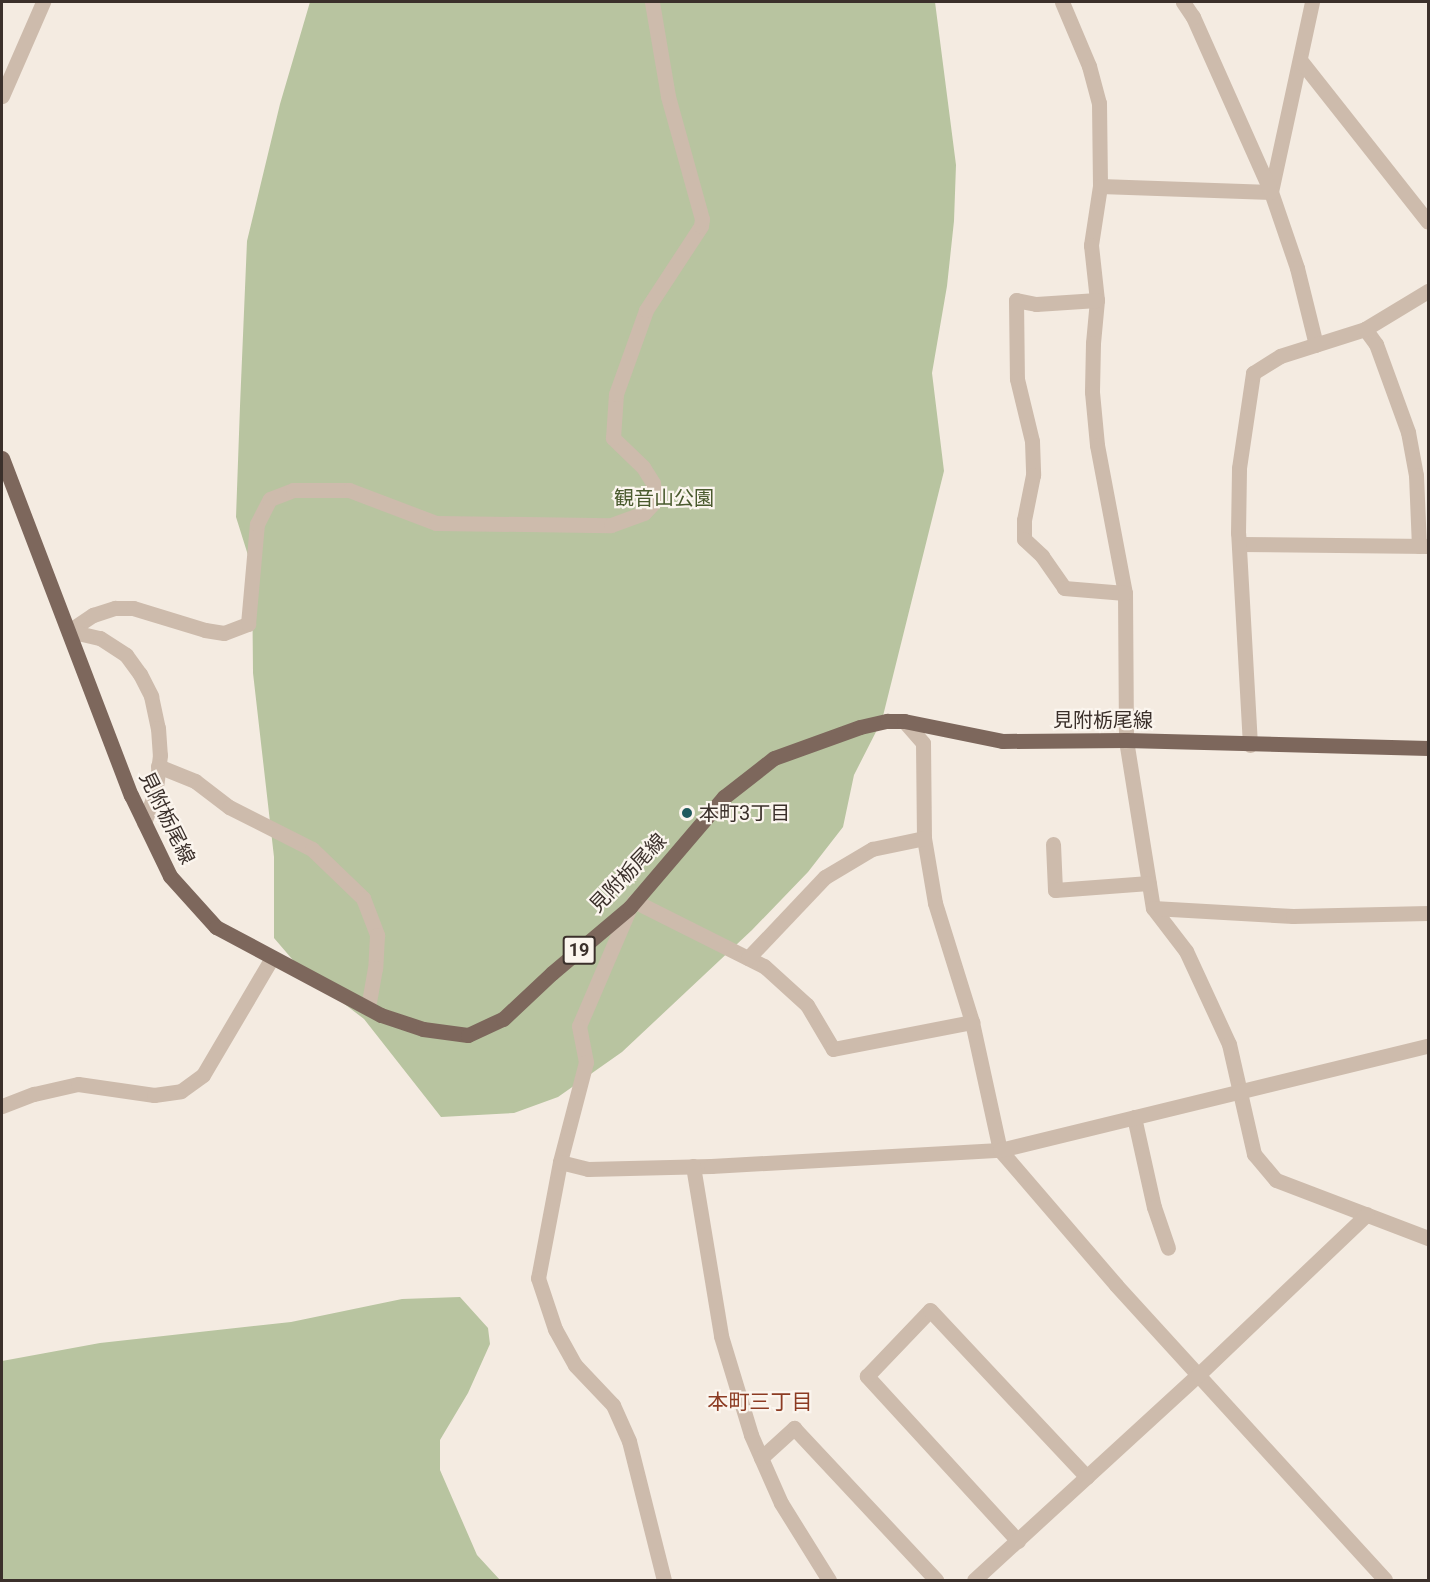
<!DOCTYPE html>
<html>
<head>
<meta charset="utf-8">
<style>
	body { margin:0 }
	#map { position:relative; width:1430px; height:1582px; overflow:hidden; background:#f4ebe1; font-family:Roboto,"Noto Sans JP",sans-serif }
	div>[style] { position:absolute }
	.green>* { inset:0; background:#b8c4a0 }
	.minor>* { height:15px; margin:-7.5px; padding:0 7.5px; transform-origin:7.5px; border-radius:7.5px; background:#cdbbac }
	.major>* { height:15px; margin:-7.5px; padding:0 7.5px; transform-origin:7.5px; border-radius:7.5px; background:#7d675c }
	.dots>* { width:16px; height:16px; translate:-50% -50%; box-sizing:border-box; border:3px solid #fbf5ee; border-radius:50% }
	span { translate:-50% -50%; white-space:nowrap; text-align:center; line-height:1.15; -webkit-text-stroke:4.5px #fbf5ee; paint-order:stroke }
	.shield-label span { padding:2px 4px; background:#fbf5ee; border:2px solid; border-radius:4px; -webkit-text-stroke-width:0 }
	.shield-label { font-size:18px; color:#3b302b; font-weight:700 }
	.park-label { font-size:20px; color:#4a5a2e }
	.street-label { font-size:20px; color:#3b302b }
	.poi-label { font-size:20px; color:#3b302b }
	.left { translate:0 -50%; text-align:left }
	.neighbourhood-label { font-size:21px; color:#8c3b22 }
	.frame { position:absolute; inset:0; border:3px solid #3b302b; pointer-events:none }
</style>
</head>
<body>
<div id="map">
	<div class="green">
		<i style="clip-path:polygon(310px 2px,935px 2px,956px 165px,954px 221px,947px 286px,932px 373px,944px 471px,882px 720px,854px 775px,843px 827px,808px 872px,752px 930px,622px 1052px,558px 1097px,514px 1113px,441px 1117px,364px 1019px,304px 973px,274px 938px,274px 857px,253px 673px,252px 568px,236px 517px,240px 406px,247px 241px,280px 104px)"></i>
		<i style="clip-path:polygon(460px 1297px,488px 1328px,490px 1344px,468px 1393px,440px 1440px,440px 1470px,477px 1555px,500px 1580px,2px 1580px,2px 1361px,100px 1343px,291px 1322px,402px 1299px)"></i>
	</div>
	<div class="minor">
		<i style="left:1062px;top:2px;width:69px;rotate:67.1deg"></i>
		<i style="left:1089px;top:66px;width:38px;rotate:75deg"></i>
		<i style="left:1099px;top:103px;width:83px;rotate:89.3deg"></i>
		<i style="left:1100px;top:186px;width:60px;rotate:98.7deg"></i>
		<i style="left:1091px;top:245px;width:55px;rotate:83.8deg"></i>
		<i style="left:1097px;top:300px;width:43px;rotate:95.3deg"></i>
		<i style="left:1093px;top:343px;width:49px;rotate:91.2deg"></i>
		<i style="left:1092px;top:392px;width:53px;rotate:84.6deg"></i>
		<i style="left:1097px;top:445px;width:151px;rotate:79.3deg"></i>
		<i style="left:1125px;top:593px;width:147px;rotate:89.6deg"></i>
		<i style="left:1126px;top:740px;width:170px;rotate:80.9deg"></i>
		<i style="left:1153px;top:908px;width:54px;rotate:52.5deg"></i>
		<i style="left:1186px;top:951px;width:102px;rotate:65.2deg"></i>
		<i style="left:1229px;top:1044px;width:113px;rotate:77.2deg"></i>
		<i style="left:1254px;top:1154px;width:34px;rotate:50deg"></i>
		<i style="left:1276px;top:1180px;width:163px;rotate:20.9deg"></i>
		<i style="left:1312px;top:2px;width:194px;rotate:102.2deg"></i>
		<i style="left:1271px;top:192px;width:80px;rotate:71.1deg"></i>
		<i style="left:1297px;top:268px;width:79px;rotate:76.1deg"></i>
		<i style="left:1300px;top:60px;width:206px;rotate:51.7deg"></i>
		<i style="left:2px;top:96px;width:103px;rotate:-66.4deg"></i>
		<i style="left:1100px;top:186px;width:171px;rotate:2deg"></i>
		<i style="left:1271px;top:192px;width:192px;rotate:-114deg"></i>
		<i style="left:1193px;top:17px;width:18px;rotate:-124deg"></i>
		<i style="left:1097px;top:300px;width:61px;rotate:176.2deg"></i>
		<i style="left:1036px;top:304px;width:20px;rotate:-169deg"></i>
		<i style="left:1016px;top:300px;width:79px;rotate:89.3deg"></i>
		<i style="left:1017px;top:379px;width:64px;rotate:76.4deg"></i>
		<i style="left:1032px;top:441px;width:34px;rotate:88deg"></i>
		<i style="left:1033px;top:475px;width:46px;rotate:101.3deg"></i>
		<i style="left:1024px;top:520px;width:19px;rotate:90deg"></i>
		<i style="left:1024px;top:539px;width:25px;rotate:43deg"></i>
		<i style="left:1042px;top:556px;width:39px;rotate:55deg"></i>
		<i style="left:1064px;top:588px;width:61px;rotate:4.7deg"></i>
		<i style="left:1365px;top:329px;width:19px;rotate:54deg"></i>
		<i style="left:1376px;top:344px;width:94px;rotate:70deg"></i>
		<i style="left:1408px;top:432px;width:44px;rotate:79.5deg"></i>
		<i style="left:1416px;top:475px;width:71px;rotate:87.6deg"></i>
		<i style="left:1239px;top:544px;width:189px;rotate:0.6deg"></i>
		<i style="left:69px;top:631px;width:29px;rotate:-34deg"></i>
		<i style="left:93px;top:615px;width:23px;rotate:-18deg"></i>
		<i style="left:115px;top:608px;width:18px"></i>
		<i style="left:133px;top:608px;width:75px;rotate:17deg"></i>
		<i style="left:205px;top:630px;width:19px;rotate:9deg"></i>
		<i style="left:224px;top:633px;width:26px;rotate:-21deg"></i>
		<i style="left:248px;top:624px;width:100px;rotate:-84.9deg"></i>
		<i style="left:257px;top:524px;width:28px;rotate:-63deg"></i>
		<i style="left:270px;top:499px;width:25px;rotate:-21deg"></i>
		<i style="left:293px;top:490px;width:56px"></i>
		<i style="left:349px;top:490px;width:93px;rotate:20.8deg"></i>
		<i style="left:436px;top:523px;width:175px;rotate:0.7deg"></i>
		<i style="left:611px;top:525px;width:35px;rotate:-20deg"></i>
		<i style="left:644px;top:513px;width:18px;rotate:-47deg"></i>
		<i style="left:656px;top:500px;width:17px;rotate:-100deg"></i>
		<i style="left:653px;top:483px;width:19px;rotate:-122deg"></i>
		<i style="left:643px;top:467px;width:42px;rotate:-136deg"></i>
		<i style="left:613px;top:438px;width:44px;rotate:-86.1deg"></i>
		<i style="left:616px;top:394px;width:89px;rotate:-70.3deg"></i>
		<i style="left:646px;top:310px;width:100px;rotate:-56.8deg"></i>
		<i style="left:701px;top:226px;width:7px;rotate:-82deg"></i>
		<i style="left:702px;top:219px;width:128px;rotate:-105.5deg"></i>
		<i style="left:668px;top:96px;width:95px;rotate:-99.7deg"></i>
		<i style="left:69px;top:631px;width:32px;rotate:13deg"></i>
		<i style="left:100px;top:638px;width:31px;rotate:33deg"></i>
		<i style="left:126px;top:655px;width:24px;rotate:54deg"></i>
		<i style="left:140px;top:674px;width:25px;rotate:63deg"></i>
		<i style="left:151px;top:696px;width:33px;rotate:78deg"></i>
		<i style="left:158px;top:728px;width:27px;rotate:86deg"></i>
		<i style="left:160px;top:755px;width:35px;rotate:97deg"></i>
		<i style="left:156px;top:790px;width:35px;rotate:110deg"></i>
		<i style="left:904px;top:721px;width:29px;rotate:49deg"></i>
		<i style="left:923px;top:743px;width:95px;rotate:89.4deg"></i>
		<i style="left:924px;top:838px;width:66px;rotate:80.4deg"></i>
		<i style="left:935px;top:903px;width:125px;rotate:72.7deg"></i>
		<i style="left:972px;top:1022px;width:131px;rotate:77.7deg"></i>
		<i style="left:1000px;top:1150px;width:178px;rotate:49.3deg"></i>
		<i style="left:1116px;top:1285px;width:399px;rotate:47.6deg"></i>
		<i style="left:1250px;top:745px;width:212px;rotate:-93.2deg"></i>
		<i style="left:1238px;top:533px;width:65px;rotate:-89.1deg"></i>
		<i style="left:1239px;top:468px;width:96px;rotate:-81.6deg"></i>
		<i style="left:1253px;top:373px;width:32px;rotate:-32deg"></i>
		<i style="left:1280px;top:356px;width:89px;rotate:-17.6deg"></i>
		<i style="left:1365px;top:329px;width:74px;rotate:-31.1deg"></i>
		<i style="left:158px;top:766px;width:40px;rotate:22deg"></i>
		<i style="left:195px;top:781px;width:43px;rotate:37.4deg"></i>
		<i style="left:229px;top:807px;width:93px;rotate:26.8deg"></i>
		<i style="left:312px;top:849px;width:71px;rotate:43.9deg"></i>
		<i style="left:363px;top:898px;width:40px;rotate:69deg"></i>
		<i style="left:377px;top:935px;width:33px;rotate:93deg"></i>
		<i style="left:375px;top:968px;width:39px;rotate:100deg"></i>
		<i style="left:1053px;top:844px;width:46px;rotate:87.5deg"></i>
		<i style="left:1055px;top:890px;width:94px;rotate:-4.3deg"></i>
		<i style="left:634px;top:901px;width:145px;rotate:26.6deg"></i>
		<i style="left:764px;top:966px;width:58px;rotate:42.2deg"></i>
		<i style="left:807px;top:1005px;width:51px;rotate:59.4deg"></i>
		<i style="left:833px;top:1049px;width:142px;rotate:-11deg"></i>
		<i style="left:630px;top:907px;width:129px;rotate:113.2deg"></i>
		<i style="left:579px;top:1026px;width:37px;rotate:79deg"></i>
		<i style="left:586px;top:1062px;width:103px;rotate:104.6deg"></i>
		<i style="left:560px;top:1162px;width:118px;rotate:100.7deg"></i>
		<i style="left:538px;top:1278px;width:54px;rotate:71.6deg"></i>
		<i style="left:555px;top:1329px;width:41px;rotate:60.9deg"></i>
		<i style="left:575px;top:1365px;width:55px;rotate:46.5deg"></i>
		<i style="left:613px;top:1405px;width:39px;rotate:66deg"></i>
		<i style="left:629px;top:1441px;width:143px;rotate:75.9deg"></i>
		<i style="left:1153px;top:908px;width:140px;rotate:3.3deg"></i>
		<i style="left:1293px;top:916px;width:135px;rotate:-1.3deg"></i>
		<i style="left:748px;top:958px;width:112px;rotate:-46.5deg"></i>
		<i style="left:825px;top:877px;width:55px;rotate:-30.8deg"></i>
		<i style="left:872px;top:849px;width:53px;rotate:-11.9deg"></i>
		<i style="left:2px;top:1106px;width:34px;rotate:-21deg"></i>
		<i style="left:34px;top:1094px;width:45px;rotate:-12.8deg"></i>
		<i style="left:78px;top:1084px;width:77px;rotate:8.2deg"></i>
		<i style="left:154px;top:1095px;width:27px;rotate:-8deg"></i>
		<i style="left:181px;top:1091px;width:27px;rotate:-36deg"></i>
		<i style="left:203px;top:1075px;width:136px;rotate:-59.5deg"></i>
		<i style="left:1134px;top:1117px;width:92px;rotate:77.5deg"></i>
		<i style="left:1154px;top:1207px;width:43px;rotate:71.1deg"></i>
		<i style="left:560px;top:1162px;width:29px;rotate:14deg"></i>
		<i style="left:588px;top:1169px;width:123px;rotate:-1.4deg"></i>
		<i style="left:711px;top:1166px;width:289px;rotate:-3.2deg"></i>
		<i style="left:1000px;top:1150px;width:440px;rotate:-13.7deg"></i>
		<i style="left:693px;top:1166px;width:172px;rotate:80.6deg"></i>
		<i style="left:721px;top:1336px;width:103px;rotate:73.1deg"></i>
		<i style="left:751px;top:1435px;width:74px;rotate:66.2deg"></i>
		<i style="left:781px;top:1503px;width:91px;rotate:58.1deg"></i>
		<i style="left:761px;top:1458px;width:45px;rotate:-42.3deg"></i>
		<i style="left:794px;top:1428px;width:208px;rotate:46.9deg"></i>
		<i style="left:1018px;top:1541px;width:224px;rotate:-132.5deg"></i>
		<i style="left:867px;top:1376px;width:91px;rotate:-46.3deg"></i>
		<i style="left:930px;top:1310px;width:229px;rotate:46.8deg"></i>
		<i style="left:974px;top:1580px;width:304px;rotate:-42.5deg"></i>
		<i style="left:1198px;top:1375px;width:233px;rotate:-43.6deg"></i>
	</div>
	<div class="major">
		<i style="left:2px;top:458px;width:361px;rotate:69.1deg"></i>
		<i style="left:131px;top:795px;width:90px;rotate:64.3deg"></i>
		<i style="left:170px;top:876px;width:69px;rotate:48deg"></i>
		<i style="left:216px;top:927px;width:187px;rotate:28.1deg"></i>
		<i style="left:381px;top:1015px;width:44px;rotate:18.4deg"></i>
		<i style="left:423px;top:1029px;width:45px;rotate:7.6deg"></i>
		<i style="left:468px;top:1035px;width:38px;rotate:-25deg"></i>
		<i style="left:503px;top:1019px;width:67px;rotate:-43.2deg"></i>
		<i style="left:552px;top:973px;width:102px;rotate:-40.2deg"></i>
		<i style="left:630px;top:907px;width:145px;rotate:-49.5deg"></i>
		<i style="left:724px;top:797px;width:63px;rotate:-38deg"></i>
		<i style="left:774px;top:758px;width:91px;rotate:-19.8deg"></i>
		<i style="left:860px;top:727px;width:28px;rotate:-13deg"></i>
		<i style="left:887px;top:721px;width:17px"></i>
		<i style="left:904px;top:721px;width:100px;rotate:11.5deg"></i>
		<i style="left:1002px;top:741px;width:124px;rotate:-0.5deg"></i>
		<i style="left:1126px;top:740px;width:302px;rotate:1.5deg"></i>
	</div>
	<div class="dots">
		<i style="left:687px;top:813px;background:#1f5a5e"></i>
	</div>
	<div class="shield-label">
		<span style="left:579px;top:950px">19</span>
	</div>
	<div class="park-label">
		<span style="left:664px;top:498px">観音山公園</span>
	</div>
	<div class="street-label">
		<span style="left:1103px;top:720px">見附栃尾線</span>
		<span style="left:167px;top:818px;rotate:64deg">見附栃尾線</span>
		<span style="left:628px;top:873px;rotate:-46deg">見附栃尾線</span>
	</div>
	<div class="poi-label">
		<span class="left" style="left:699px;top:813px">本町3丁目</span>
	</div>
	<div class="neighbourhood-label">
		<span style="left:760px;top:1402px">本町三丁目</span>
	</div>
	<div class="frame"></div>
</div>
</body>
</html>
